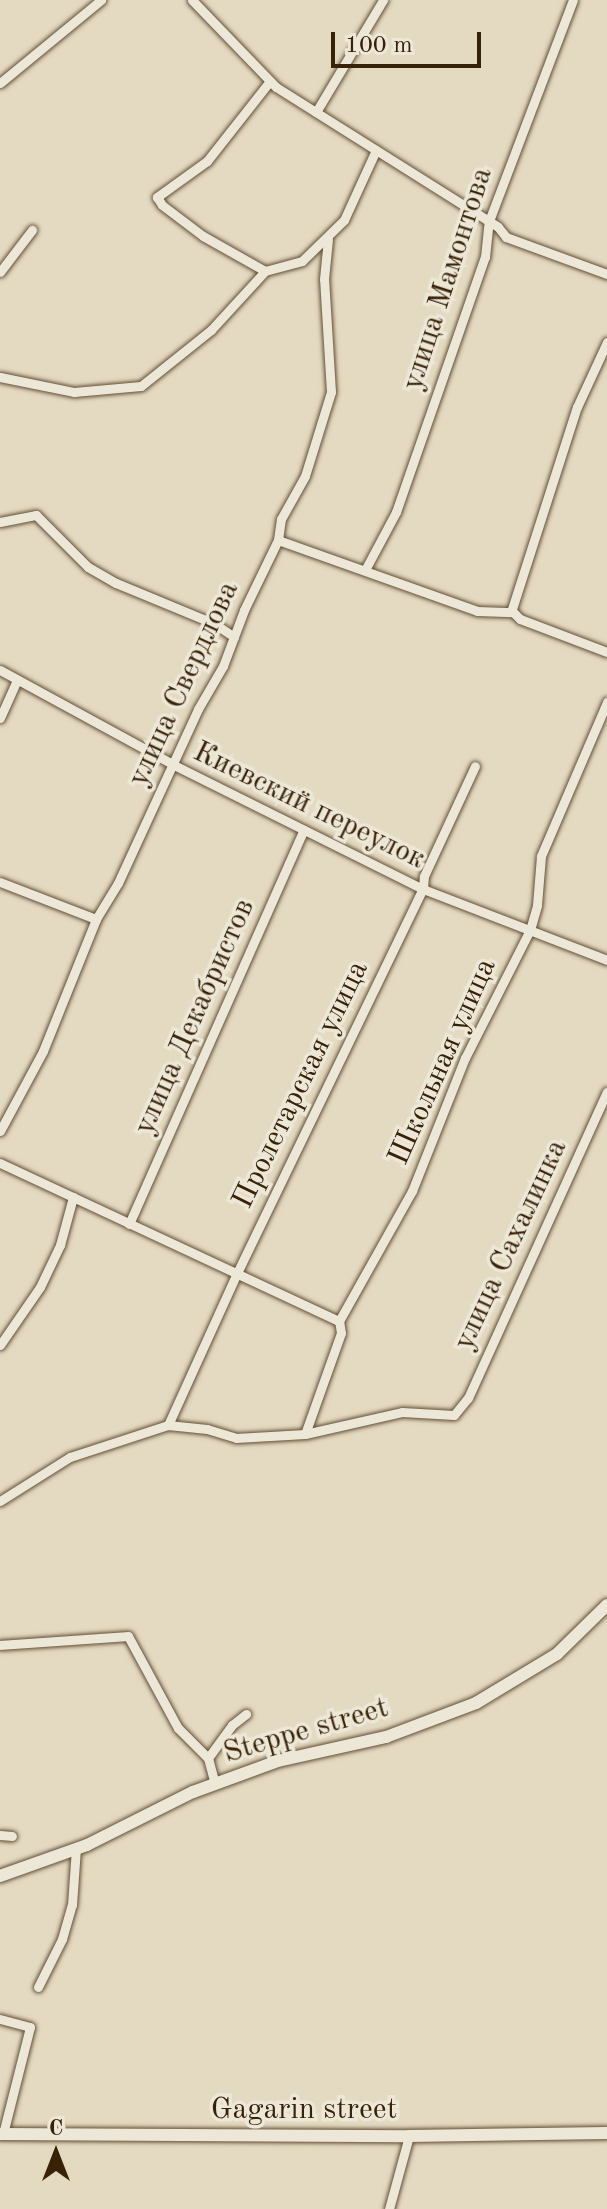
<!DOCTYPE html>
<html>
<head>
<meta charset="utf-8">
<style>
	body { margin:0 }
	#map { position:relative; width:607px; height:2209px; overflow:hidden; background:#e4dac1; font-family:"Old Standard TT",serif }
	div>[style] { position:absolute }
	.roads { filter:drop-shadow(0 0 2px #624f36) drop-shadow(0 0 2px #624f36) }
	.street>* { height:9px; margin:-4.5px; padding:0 4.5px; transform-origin:4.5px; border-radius:4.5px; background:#ede7d7 }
	.secondary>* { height:12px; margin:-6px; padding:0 6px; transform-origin:6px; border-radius:6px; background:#ede7d7 }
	span { translate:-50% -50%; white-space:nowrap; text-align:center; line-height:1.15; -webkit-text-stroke:7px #ede7d7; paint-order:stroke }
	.street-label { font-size:30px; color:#372107 }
	.north { position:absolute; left:16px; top:2113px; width:80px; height:80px; -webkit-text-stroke:6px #ede7d7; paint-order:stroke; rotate:0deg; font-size:22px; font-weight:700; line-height:32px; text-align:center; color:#372107 }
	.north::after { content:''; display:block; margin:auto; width:28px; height:36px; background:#372107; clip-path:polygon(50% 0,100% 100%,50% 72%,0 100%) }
	.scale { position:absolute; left:331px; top:32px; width:150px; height:36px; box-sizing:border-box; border:4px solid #372107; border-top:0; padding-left:10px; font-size:24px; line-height:28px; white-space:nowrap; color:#372107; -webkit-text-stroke:6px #ede7d7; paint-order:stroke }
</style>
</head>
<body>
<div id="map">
	<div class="roads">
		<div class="street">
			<i style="left:192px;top:0;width:121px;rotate:46deg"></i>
			<i style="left:276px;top:87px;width:262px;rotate:32.2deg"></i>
			<i style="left:498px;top:227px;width:13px;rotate:51deg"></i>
			<i style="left:506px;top:237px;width:108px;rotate:20.1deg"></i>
			<i style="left:270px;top:81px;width:102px;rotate:128.2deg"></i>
			<i style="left:207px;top:161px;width:62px;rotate:144.2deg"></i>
			<i style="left:157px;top:197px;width:9px;rotate:58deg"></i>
			<i style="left:162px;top:205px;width:51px;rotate:37.1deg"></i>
			<i style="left:203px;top:236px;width:71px;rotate:29.4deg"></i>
			<i style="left:265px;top:271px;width:38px;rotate:-15deg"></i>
			<i style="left:302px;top:261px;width:59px;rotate:-44.3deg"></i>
			<i style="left:344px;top:220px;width:77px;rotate:-65.4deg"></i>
			<i style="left:0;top:83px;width:131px;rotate:-39.4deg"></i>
			<i style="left:316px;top:112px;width:131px;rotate:-59.1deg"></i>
			<i style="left:0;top:272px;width:53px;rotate:-52.7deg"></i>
			<i style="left:0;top:377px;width:76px;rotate:11.5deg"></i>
			<i style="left:74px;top:392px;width:67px;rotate:-5.1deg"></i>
			<i style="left:141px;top:386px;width:90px;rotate:-38.7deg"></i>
			<i style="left:211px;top:330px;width:80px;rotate:-47.5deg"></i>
			<i style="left:0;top:522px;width:37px;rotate:-11deg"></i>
			<i style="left:36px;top:515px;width:74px;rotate:45deg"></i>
			<i style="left:88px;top:567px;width:32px;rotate:30deg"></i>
			<i style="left:116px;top:583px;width:107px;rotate:22.5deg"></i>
			<i style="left:215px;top:624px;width:23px;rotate:34deg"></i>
			<i style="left:278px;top:540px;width:211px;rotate:19.6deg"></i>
			<i style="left:477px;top:611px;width:36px;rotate:2deg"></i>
			<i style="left:513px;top:612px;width:10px;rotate:45deg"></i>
			<i style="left:520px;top:619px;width:93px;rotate:20.8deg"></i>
			<i style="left:365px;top:570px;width:66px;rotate:-61.9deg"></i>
			<i style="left:396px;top:512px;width:270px;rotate:-70.8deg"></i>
			<i style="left:485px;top:257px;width:36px;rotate:-84deg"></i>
			<i style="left:489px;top:221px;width:236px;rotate:-69.2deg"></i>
			<i style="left:511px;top:612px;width:215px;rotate:-72.2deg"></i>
			<i style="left:577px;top:407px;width:72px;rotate:-65.2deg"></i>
			<i style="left:0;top:670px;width:198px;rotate:28.6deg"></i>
			<i style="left:174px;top:765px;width:278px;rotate:26.5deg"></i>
			<i style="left:423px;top:889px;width:197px;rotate:21.1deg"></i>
			<i style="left:0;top:718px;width:42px;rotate:-65.9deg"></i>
			<i style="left:0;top:882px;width:103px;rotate:21.1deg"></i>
			<i style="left:0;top:1131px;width:91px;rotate:-61.7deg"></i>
			<i style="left:43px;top:1051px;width:142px;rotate:-68.1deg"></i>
			<i style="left:96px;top:919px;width:42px;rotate:-58.6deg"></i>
			<i style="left:118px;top:883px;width:192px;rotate:-65.3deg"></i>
			<i style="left:198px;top:709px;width:50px;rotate:-59.8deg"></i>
			<i style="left:223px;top:666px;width:60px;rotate:-69.4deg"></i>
			<i style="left:244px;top:610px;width:78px;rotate:-64.1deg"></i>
			<i style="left:278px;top:540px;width:21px;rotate:-82deg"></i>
			<i style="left:281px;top:519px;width:49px;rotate:-60.8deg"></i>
			<i style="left:305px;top:476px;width:88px;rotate:-72.8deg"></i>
			<i style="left:331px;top:392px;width:113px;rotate:-93.5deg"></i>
			<i style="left:324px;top:279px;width:40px;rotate:-84.3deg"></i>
			<i style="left:0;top:1163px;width:374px;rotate:25deg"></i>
			<i style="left:129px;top:1224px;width:431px;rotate:-66.1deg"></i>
			<i style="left:0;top:1345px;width:70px;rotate:-55.4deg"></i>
			<i style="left:40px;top:1287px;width:47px;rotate:-64.5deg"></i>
			<i style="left:60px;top:1245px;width:50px;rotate:-74.8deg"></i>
			<i style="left:168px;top:1425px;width:167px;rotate:-65.6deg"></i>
			<i style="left:237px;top:1273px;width:427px;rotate:-64.2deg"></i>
			<i style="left:423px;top:889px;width:13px;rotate:-86deg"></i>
			<i style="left:424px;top:876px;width:121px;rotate:-65.1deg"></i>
			<i style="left:305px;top:1434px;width:107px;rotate:-70.4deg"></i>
			<i style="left:341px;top:1333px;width:12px;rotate:-99deg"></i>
			<i style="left:339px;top:1321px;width:149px;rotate:-60.7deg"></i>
			<i style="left:412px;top:1191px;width:143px;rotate:-68.3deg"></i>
			<i style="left:465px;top:1058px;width:144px;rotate:-63.1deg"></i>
			<i style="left:530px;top:930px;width:26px;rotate:-74deg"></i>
			<i style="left:537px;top:905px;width:49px;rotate:-85.3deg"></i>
			<i style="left:541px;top:856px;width:168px;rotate:-66.8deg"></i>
			<i style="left:0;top:1501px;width:83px;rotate:-32.2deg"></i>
			<i style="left:70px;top:1457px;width:103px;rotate:-18.1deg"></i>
			<i style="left:168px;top:1425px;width:39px;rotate:6deg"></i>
			<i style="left:207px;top:1429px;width:30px;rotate:17deg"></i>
			<i style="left:236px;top:1438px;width:69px;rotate:-3.3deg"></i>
			<i style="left:305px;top:1434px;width:99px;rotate:-12.8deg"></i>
			<i style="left:402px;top:1412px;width:52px;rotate:3.3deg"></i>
			<i style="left:454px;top:1415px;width:22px;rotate:-51deg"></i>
			<i style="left:468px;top:1398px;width:336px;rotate:-65.6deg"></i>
			<i style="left:0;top:1645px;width:128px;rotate:-4deg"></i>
			<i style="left:128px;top:1636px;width:105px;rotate:61.5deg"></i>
			<i style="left:178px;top:1728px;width:42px;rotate:45deg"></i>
			<i style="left:208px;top:1758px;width:27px;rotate:75deg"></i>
			<i style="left:208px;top:1758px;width:41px;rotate:-54deg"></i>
			<i style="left:232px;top:1725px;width:18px;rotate:-38deg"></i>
			<i style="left:0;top:1835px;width:12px;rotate:5deg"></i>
			<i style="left:38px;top:1987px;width:54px;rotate:-63.4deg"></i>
			<i style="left:62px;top:1939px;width:35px;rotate:-74deg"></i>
			<i style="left:72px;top:1905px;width:57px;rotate:-86deg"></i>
			<i style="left:0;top:2019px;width:31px;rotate:15deg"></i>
			<i style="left:30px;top:2027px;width:110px;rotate:104.2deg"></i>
			<i style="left:389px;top:2209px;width:76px;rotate:-74.7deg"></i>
		</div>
		<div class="secondary">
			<i style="left:0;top:1876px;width:92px;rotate:-19.6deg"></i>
			<i style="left:87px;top:1845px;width:119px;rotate:-26.6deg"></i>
			<i style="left:193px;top:1792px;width:90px;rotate:-20deg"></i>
			<i style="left:278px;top:1761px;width:111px;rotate:-12.5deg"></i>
			<i style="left:386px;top:1737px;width:96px;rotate:-20.7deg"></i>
			<i style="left:476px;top:1703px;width:95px;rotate:-31.2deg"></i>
			<i style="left:557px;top:1654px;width:70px;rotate:-44.4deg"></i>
			<i style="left:0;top:2134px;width:409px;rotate:0.3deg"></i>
			<i style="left:409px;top:2136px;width:198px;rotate:-0.9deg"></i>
		</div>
	</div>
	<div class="street-label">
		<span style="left:448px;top:279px;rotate:-72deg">улица Мамонтова</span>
		<span style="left:184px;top:684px;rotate:-65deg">улица Свердлова</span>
		<span style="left:309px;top:806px;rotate:26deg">Киевский переулок</span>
		<span style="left:195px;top:1017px;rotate:-66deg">улица Декабристов</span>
		<span style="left:443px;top:1062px;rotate:-66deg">Школьная улица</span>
		<span style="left:301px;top:1085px;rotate:-64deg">Пролетарская улица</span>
		<span style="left:511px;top:1245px;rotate:-65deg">улица Сахалинка</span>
		<span style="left:306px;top:1731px;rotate:-16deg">Steppe street</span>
		<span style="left:304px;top:2110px">Gagarin street</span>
	</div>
	<div class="north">С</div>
	<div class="scale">100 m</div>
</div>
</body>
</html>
